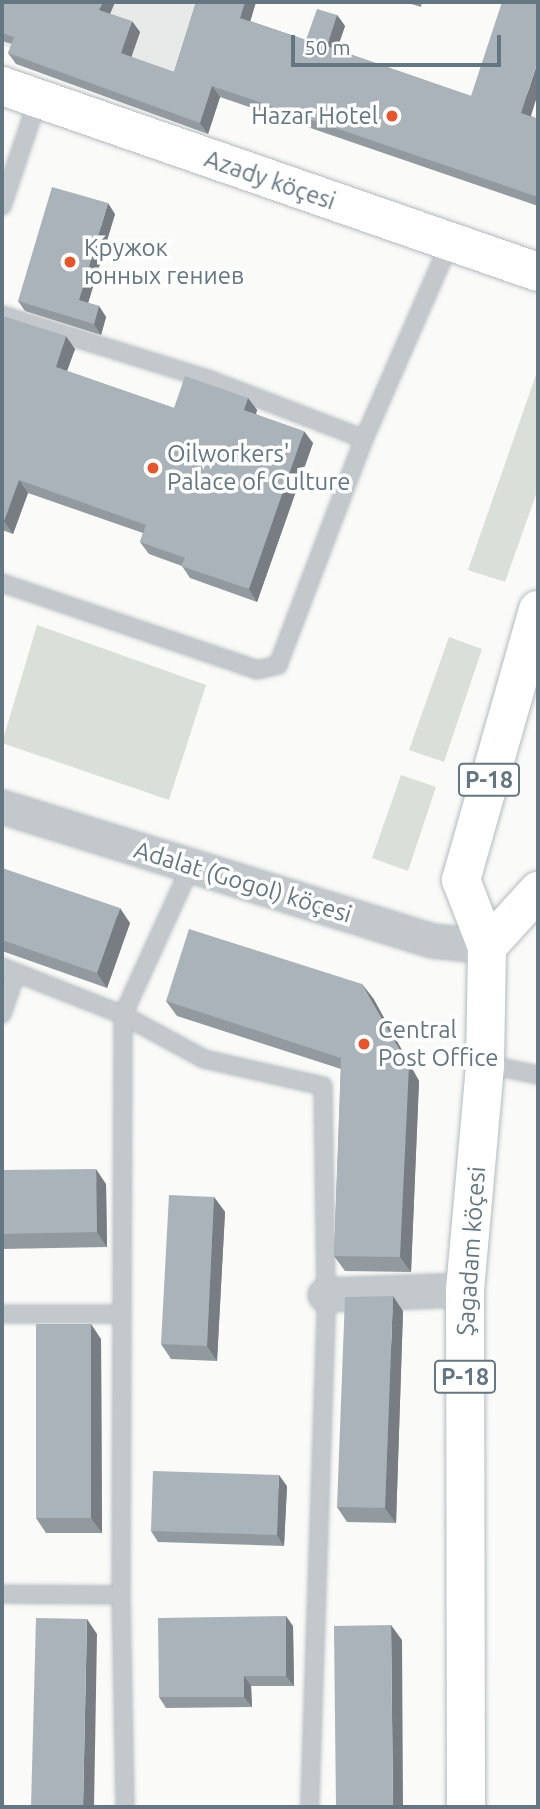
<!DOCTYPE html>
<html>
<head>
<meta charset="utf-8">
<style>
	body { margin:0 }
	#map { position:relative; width:540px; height:1809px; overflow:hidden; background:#fafaf8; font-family:Ubuntu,sans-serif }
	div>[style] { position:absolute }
	.built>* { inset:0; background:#e8e9e9 }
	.green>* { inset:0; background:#dadfd7 }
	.roads { filter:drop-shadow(0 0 2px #b3babf) drop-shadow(0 0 2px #b3babf) }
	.lane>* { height:16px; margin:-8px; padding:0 8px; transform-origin:8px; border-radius:8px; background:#c3c8cc }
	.street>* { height:32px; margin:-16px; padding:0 16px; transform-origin:16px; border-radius:16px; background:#c3c8cc }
	.secondary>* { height:38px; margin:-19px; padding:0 19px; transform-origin:19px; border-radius:19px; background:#fff }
	.highway>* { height:38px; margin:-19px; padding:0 19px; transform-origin:19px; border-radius:19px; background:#fff }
	.wall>* { inset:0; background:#929a9f }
	.shaded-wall>* { inset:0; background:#777d82 }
	.building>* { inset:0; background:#aab3b9 }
	.dots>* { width:19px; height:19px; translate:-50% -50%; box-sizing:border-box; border:4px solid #fff; border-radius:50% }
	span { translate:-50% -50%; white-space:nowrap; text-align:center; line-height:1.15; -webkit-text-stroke:7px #fff; paint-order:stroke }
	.shield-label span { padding:2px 5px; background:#fff; border:2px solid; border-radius:5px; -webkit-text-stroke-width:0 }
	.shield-label { font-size:23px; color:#657683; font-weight:700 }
	.poi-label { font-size:24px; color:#657683 }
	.right { translate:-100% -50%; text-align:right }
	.left { translate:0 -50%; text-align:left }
	.street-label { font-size:24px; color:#657683 }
	.frame { position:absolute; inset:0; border:4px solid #657683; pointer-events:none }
	.scale { position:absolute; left:291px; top:35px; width:210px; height:32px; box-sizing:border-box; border:4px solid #657683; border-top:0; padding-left:9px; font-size:21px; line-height:24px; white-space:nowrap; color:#657683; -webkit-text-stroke:5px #fff; paint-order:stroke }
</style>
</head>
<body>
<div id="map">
	<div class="built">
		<i style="clip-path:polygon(2px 2px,252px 2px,212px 122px,2px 45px)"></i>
	</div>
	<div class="green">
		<i style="clip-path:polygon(538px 369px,538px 489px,505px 582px,468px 570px)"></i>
		<i style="clip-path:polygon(37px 625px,206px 685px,169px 800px,2px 743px)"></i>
		<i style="clip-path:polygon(449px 637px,482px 649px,444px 762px,409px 750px)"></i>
		<i style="clip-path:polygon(401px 775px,436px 787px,408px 871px,372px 858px)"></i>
	</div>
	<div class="roads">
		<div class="lane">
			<i style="left:2px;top:206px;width:113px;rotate:-71.4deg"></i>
			<i style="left:2px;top:315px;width:216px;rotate:17.3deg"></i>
			<i style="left:208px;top:379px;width:167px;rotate:21deg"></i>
			<i style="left:2px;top:583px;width:269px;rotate:18.8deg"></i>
			<i style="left:257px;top:670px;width:22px;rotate:-13deg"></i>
			<i style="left:278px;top:665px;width:242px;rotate:-69.2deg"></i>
			<i style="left:364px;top:439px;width:215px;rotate:-66.4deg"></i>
			<i style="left:2px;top:967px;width:130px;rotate:21.6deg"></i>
			<i style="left:123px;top:1015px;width:92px;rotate:28.5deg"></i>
			<i style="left:204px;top:1059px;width:122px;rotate:12.8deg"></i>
			<i style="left:323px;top:1086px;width:229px;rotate:89.2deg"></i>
			<i style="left:326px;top:1315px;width:492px;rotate:91.9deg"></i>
			<i style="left:2px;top:1014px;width:43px;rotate:-71.1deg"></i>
			<i style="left:485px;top:1064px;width:54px;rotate:11.7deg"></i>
			<i style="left:2px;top:1314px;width:120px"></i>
			<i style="left:2px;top:1594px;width:119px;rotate:0.5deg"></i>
			<i style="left:121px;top:1595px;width:212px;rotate:88.9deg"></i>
			<i style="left:121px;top:1595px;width:580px;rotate:-89.8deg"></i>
			<i style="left:123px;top:1015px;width:164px;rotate:-65.5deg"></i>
		</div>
		<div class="street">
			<i style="left:2px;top:807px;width:451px;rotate:17.3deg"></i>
			<i style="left:433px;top:941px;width:54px;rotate:6.3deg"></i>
			<i style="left:325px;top:1295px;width:140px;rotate:-2deg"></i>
		</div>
		<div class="secondary">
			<i style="left:2px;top:86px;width:567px;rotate:19.14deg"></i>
		</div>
		<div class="highway">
			<i style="left:487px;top:947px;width:76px;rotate:-47.7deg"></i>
			<i style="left:466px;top:1807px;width:517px;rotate:-90.11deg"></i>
			<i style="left:465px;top:1290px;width:227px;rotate:-84.9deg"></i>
			<i style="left:485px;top:1064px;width:117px;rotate:-89deg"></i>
			<i style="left:487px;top:947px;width:72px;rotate:-111.2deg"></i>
			<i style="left:461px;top:880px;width:281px;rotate:-74.1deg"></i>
		</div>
	</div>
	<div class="wall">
		<i style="clip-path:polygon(2px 2px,115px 2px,110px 14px,140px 32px,131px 57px,174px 72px,196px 2px,256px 2px,250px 21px,306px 40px,337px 15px,345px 26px,337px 50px,471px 96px,538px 93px,531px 116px,538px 119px,538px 206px,220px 97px,208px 134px,16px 64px,8px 53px,12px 44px,2px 41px)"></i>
		<i style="clip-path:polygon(405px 2px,422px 2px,421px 7px)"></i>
		<i style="clip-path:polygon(115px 214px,88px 303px,99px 306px,106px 317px,101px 335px,25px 311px,18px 301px)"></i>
		<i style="clip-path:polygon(2px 319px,75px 349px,67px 371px,174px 408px,248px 398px,257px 410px,256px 414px,313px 443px,257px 602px,190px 578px,182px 566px,149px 554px,140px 542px,143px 533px,28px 493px,13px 534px,2px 530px)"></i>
		<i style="clip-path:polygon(2px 868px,130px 923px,107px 988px,2px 951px)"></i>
		<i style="clip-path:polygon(373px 998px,419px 1081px,411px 1272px,345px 1271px,334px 1256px,341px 1069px,177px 1016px,166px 1001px)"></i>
		<i style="clip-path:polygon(2px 1170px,106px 1184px,107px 1247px,2px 1249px)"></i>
		<i style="clip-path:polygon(214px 1197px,225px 1212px,217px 1361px,171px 1359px,161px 1344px)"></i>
		<i style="clip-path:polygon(403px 1311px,396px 1523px,347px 1522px,337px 1507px)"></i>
		<i style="clip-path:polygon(101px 1339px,102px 1533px,46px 1533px,36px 1518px)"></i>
		<i style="clip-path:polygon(287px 1486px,284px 1546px,158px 1542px,151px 1531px)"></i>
		<i style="clip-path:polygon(293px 1626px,294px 1686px,251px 1686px,252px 1707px,166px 1708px,159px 1697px)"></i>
	</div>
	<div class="shaded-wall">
		<i style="clip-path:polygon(103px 2px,115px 2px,107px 21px,99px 10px)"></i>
		<i style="clip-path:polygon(245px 2px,256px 2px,248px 29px,240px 18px)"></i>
		<i style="clip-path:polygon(337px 15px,345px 26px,334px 57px,327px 46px)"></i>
		<i style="clip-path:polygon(132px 21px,140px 32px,129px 64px,121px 53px)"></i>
		<i style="clip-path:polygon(538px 61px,538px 93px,528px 124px,521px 113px)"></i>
		<i style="clip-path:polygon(212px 86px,220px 97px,208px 134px,200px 123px)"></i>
		<i style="clip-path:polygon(108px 203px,115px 214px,86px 310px,79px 300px)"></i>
		<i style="clip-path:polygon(99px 306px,106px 317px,101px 335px,94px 324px)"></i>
		<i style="clip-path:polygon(66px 336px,75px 349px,64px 379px,56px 367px)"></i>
		<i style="clip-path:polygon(248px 398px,257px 410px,253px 423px,244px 410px)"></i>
		<i style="clip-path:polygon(304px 431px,313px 443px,257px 602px,249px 589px)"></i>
		<i style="clip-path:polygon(19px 480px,28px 493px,13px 534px,4px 521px)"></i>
		<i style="clip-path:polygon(120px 908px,130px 923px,107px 988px,97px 973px)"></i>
		<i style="clip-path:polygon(362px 984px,373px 998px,419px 1081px,411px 1272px,400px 1257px)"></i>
		<i style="clip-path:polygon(96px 1169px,106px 1184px,107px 1247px,97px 1232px)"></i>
		<i style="clip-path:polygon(214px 1197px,225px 1212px,217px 1361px,207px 1346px)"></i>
		<i style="clip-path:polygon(393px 1296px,403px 1311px,396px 1523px,385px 1508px)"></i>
		<i style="clip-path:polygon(91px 1324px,101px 1339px,102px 1533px,91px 1518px)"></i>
		<i style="clip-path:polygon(279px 1475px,287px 1486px,284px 1546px,277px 1535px)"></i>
		<i style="clip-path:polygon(286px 1616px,293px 1626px,294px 1686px,286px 1676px)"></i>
		<i style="clip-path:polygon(87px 1619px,97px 1634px,94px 1807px,83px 1807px)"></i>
		<i style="clip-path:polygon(391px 1625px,402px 1640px,403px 1807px,393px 1807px)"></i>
		<i style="clip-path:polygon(244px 1676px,251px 1686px,252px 1707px,244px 1697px)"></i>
	</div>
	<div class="building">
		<i style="clip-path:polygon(2px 2px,103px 2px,99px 10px,132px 21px,121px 53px,174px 72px,196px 2px,245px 2px,240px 18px,306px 40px,317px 9px,337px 15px,327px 46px,471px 96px,502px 2px,538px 2px,538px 60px,521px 113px,538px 119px,538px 197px,212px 86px,200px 123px,8px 53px,14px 37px,2px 33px)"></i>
		<i style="clip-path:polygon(52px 187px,108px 203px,79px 300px,99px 306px,94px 324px,18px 301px)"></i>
		<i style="clip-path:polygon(3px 316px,66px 336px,56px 367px,174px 408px,185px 376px,248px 398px,244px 410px,304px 431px,249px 589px,181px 566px,185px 558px,140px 542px,146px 525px,19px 480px,4px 521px,2px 520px)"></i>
		<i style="clip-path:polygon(2px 868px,120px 908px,97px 973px,2px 940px)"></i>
		<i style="clip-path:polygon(189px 929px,362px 984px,409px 1066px,400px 1257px,334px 1256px,341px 1058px,166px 1001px)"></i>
		<i style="clip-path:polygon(96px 1169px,97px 1232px,2px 1234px,2px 1170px)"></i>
		<i style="clip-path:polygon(169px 1195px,214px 1197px,207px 1346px,161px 1344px)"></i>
		<i style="clip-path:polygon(393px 1296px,385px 1508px,337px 1507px,345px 1297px)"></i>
		<i style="clip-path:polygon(36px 1324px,91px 1324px,91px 1518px,36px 1518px)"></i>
		<i style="clip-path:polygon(153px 1471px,279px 1475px,277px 1535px,151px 1531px)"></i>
		<i style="clip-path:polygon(286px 1616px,286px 1676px,244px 1676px,244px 1697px,159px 1697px,158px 1618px)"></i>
		<i style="clip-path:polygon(36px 1618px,87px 1619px,83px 1807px,31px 1807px)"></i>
		<i style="clip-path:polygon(391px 1625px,393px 1807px,336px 1807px,334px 1626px)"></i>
	</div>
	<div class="dots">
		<i style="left:392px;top:116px;background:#e4572e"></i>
		<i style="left:70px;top:262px;background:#e4572e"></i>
		<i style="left:153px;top:468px;background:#e4572e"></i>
		<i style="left:364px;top:1044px;background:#e4572e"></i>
	</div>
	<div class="shield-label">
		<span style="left:489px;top:780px">P-18</span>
		<span style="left:465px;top:1377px">P-18</span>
	</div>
	<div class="poi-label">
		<span class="right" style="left:378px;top:116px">Hazar Hotel</span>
		<span class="left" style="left:84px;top:262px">Кружок<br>юнных гениев</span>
		<span class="left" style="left:167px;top:468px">Oilworkers'<br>Palace of Culture</span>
		<span class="left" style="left:378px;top:1044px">Central<br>Post Office</span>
	</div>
	<div class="street-label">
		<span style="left:270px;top:180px;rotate:19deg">Azady köçesi</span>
		<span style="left:243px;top:882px;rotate:17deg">Adalat (Gogol) köçesi</span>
		<span style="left:471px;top:1251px;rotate:-86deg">Şagadam köçesi</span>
	</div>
	<div class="frame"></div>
	<div class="scale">50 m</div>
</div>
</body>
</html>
